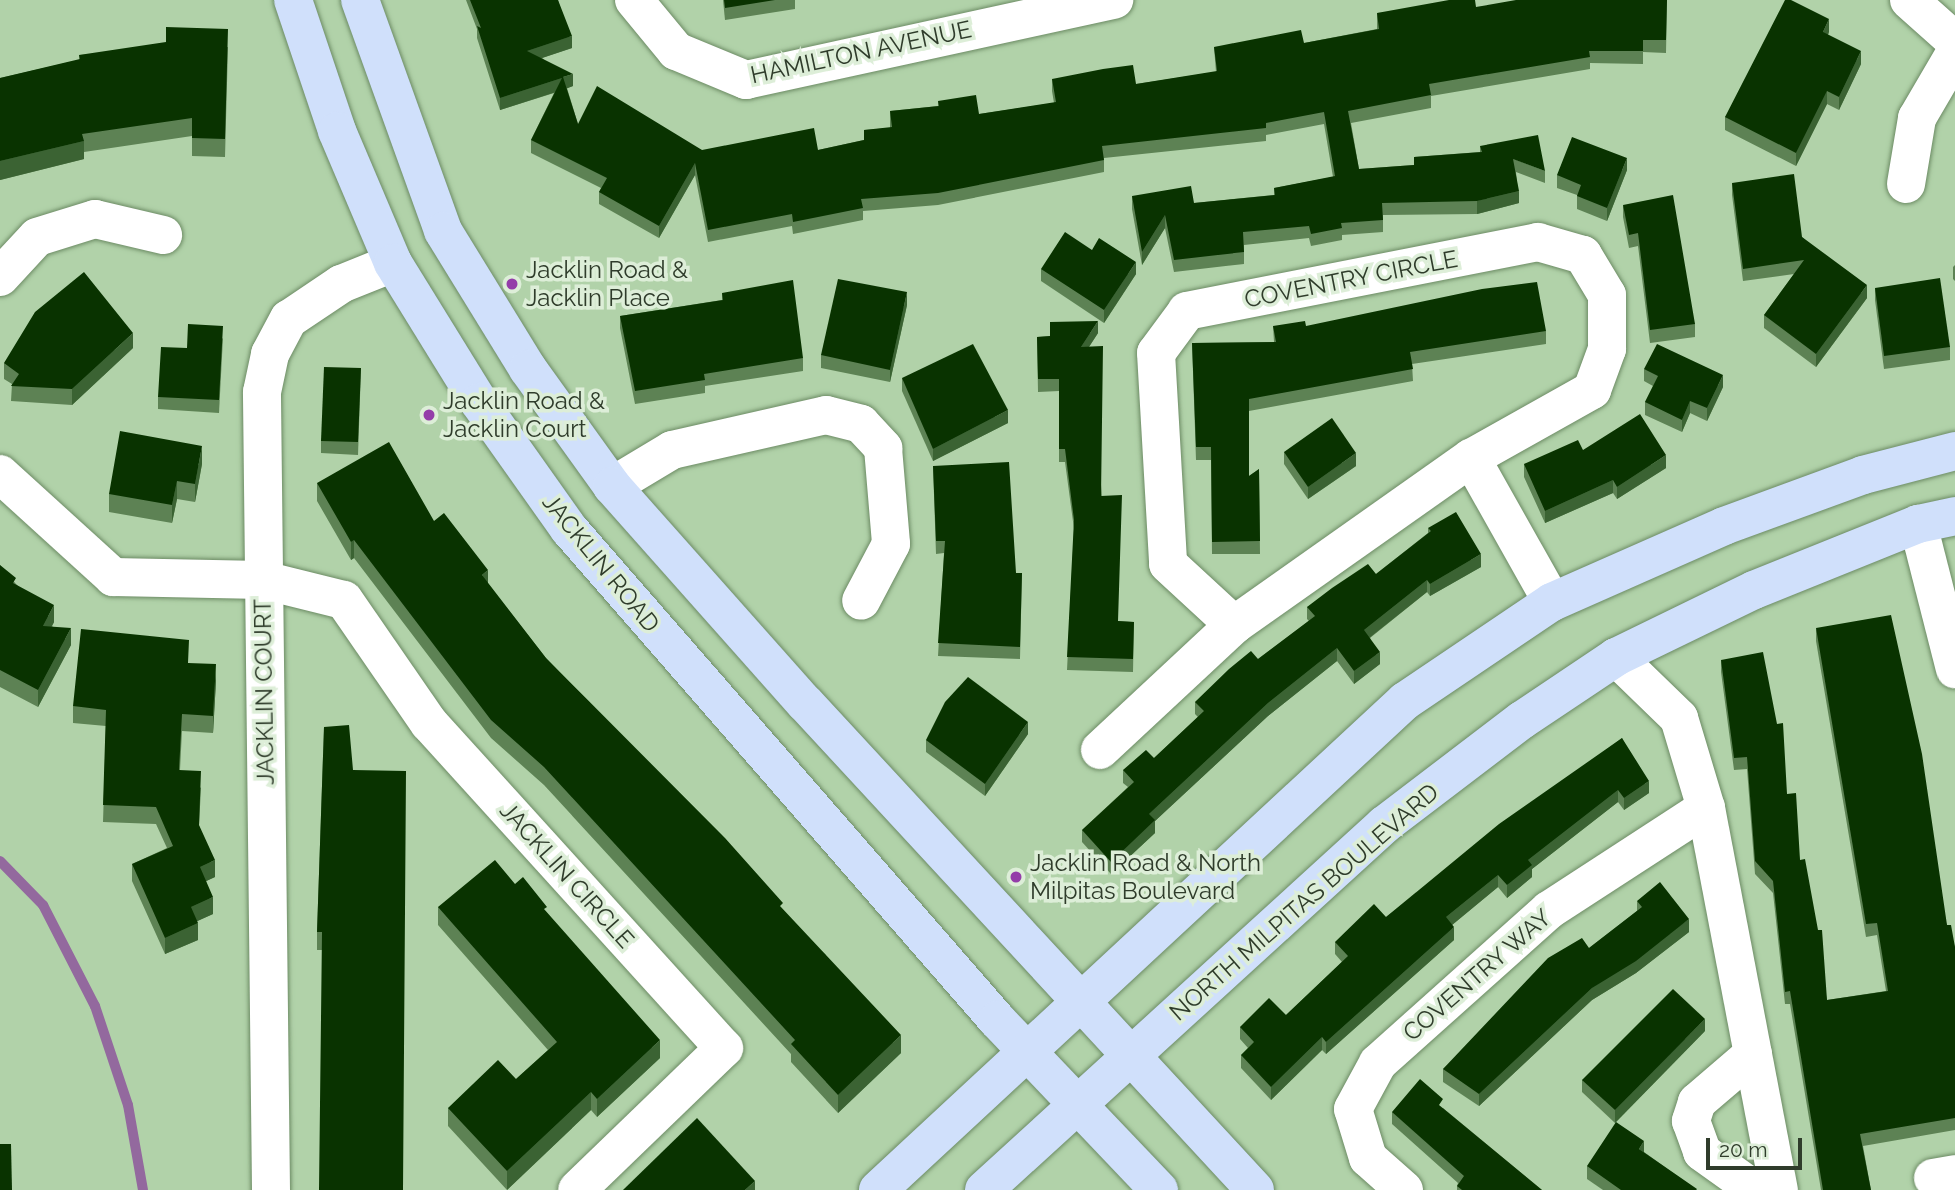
<!DOCTYPE html>
<html>
<head>
<meta charset="utf-8">
<style>
	body { margin:0 }
	#map { position:relative; width:1955px; height:1190px; overflow:hidden; background:#b1d2a9; font-family:Raleway,sans-serif }
	div>[style] { position:absolute }
	.stream>* { height:10px; margin:-5px; padding:0 5px; transform-origin:5px; border-radius:5px; background:#93699e }
	.roads { filter:drop-shadow(0 0 2px #6c8b64) drop-shadow(0 0 2px #6c8b64) }
	.minor>* { height:38px; margin:-19px; padding:0 19px; transform-origin:19px; border-radius:19px; background:#fff }
	.major>* { height:38px; margin:-19px; padding:0 19px; transform-origin:19px; border-radius:19px; background:#d0e0fb }
	.wall>* { inset:0; background:#5d8254 }
	.shaded-wall>* { inset:0; background:#3b6333 }
	.building>* { inset:0; background:#093300 }
	.dots>* { width:19px; height:19px; translate:-50% -50%; box-sizing:border-box; border:4px solid #ddeed8; border-radius:50% }
	span { translate:-50% -50%; white-space:nowrap; text-align:center; line-height:1.15; -webkit-text-stroke:7px #ddeed8; paint-order:stroke }
	.street-label { font-size:24px; color:#2f3c2b }
	.poi-label { font-size:24px; color:#2f3c2b }
	.left { translate:0 -50%; text-align:left }
	.scale { position:absolute; left:1706px; top:1138px; width:96px; height:32px; box-sizing:border-box; border:4px solid #2f3c2b; border-top:0; padding-left:9px; font-size:21px; line-height:24px; white-space:nowrap; color:#2f3c2b; -webkit-text-stroke:5px #ddeed8; paint-order:stroke }
</style>
</head>
<body>
<div id="map">
	<div class="stream">
		<i style="left:0;top:861px;width:62px;rotate:45.7deg"></i>
		<i style="left:43px;top:905px;width:114px;rotate:62.8deg"></i>
		<i style="left:95px;top:1006px;width:104px;rotate:71.6deg"></i>
		<i style="left:128px;top:1105px;width:86px;rotate:80deg"></i>
	</div>
	<div class="roads">
		<div class="minor">
			<i style="left:634px;top:0;width:66px;rotate:50.5deg"></i>
			<i style="left:676px;top:51px;width:76px;rotate:22.5deg"></i>
			<i style="left:746px;top:80px;width:377px;rotate:-12.3deg"></i>
			<i style="left:1909px;top:0;width:62px;rotate:41.7deg"></i>
			<i style="left:1906px;top:184px;width:67px;rotate:-80.5deg"></i>
			<i style="left:1917px;top:118px;width:75px;rotate:-59.7deg"></i>
			<i style="left:0;top:277px;width:54px;rotate:-47.2deg"></i>
			<i style="left:37px;top:237px;width:61px;rotate:-17.2deg"></i>
			<i style="left:95px;top:219px;width:70px;rotate:13.2deg"></i>
			<i style="left:1471px;top:458px;width:165px;rotate:60.6deg"></i>
			<i style="left:0;top:474px;width:153px;rotate:42.3deg"></i>
			<i style="left:113px;top:577px;width:150px;rotate:1.1deg"></i>
			<i style="left:263px;top:580px;width:83px;rotate:13.9deg"></i>
			<i style="left:344px;top:600px;width:150px;rotate:55.4deg"></i>
			<i style="left:429px;top:723px;width:439px;rotate:47.8deg"></i>
			<i style="left:724px;top:1048px;width:204px;rotate:136deg"></i>
			<i style="left:612px;top:486px;width:70px;rotate:-31deg"></i>
			<i style="left:672px;top:450px;width:158px;rotate:-12.8deg"></i>
			<i style="left:826px;top:415px;width:36px;rotate:14deg"></i>
			<i style="left:861px;top:424px;width:33px;rotate:47deg"></i>
			<i style="left:883px;top:448px;width:96px;rotate:85.2deg"></i>
			<i style="left:891px;top:544px;width:64px;rotate:117.8deg"></i>
			<i style="left:1918px;top:524px;width:150px;rotate:75.7deg"></i>
			<i style="left:1616px;top:657px;width:88px;rotate:44.1deg"></i>
			<i style="left:1679px;top:718px;width:94px;rotate:73.3deg"></i>
			<i style="left:1100px;top:750px;width:183px;rotate:-43deg"></i>
			<i style="left:1234px;top:625px;width:290px;rotate:-35.2deg"></i>
			<i style="left:1471px;top:458px;width:139px;rotate:-29.3deg"></i>
			<i style="left:1592px;top:390px;width:44px;rotate:-69.9deg"></i>
			<i style="left:1607px;top:349px;width:54px;rotate:-90deg"></i>
			<i style="left:1607px;top:295px;width:47px;rotate:-121deg"></i>
			<i style="left:1583px;top:255px;width:47px;rotate:-163.9deg"></i>
			<i style="left:1538px;top:242px;width:358px;rotate:168.9deg"></i>
			<i style="left:1187px;top:311px;width:52px;rotate:126.4deg"></i>
			<i style="left:1156px;top:353px;width:211px;rotate:86.7deg"></i>
			<i style="left:1168px;top:564px;width:90px;rotate:42.7deg"></i>
			<i style="left:1753px;top:1054px;width:74px;rotate:139.4deg"></i>
			<i style="left:1697px;top:1102px;width:20px;rotate:108deg"></i>
			<i style="left:1691px;top:1121px;width:33px;rotate:70deg"></i>
			<i style="left:1702px;top:1152px;width:65px;rotate:35.6deg"></i>
			<i style="left:1933px;top:1178px;width:22px;rotate:-10deg"></i>
			<i style="left:271px;top:1190px;width:798px;rotate:-90.65deg"></i>
			<i style="left:262px;top:392px;width:39px;rotate:-78deg"></i>
			<i style="left:270px;top:354px;width:40px;rotate:-62deg"></i>
			<i style="left:289px;top:319px;width:63px;rotate:-33.9deg"></i>
			<i style="left:341px;top:284px;width:56px;rotate:-22deg"></i>
			<i style="left:1404px;top:1190px;width:48px;rotate:-138.4deg"></i>
			<i style="left:1368px;top:1158px;width:51px;rotate:-107deg"></i>
			<i style="left:1353px;top:1109px;width:52px;rotate:-61.5deg"></i>
			<i style="left:1378px;top:1063px;width:229px;rotate:-41.8deg"></i>
			<i style="left:1549px;top:910px;width:187px;rotate:-33deg"></i>
			<i style="left:1706px;top:808px;width:389px;rotate:79.2deg"></i>
		</div>
		<div class="major">
			<i style="left:293px;top:0;width:138px;rotate:71.4deg"></i>
			<i style="left:337px;top:131px;width:143px;rotate:67deg"></i>
			<i style="left:393px;top:263px;width:163px;rotate:58.3deg"></i>
			<i style="left:479px;top:402px;width:156px;rotate:54.7deg"></i>
			<i style="left:569px;top:529px;width:651px;rotate:48.92deg"></i>
			<i style="left:997px;top:1020px;width:235px;rotate:46.4deg"></i>
			<i style="left:360px;top:0;width:245px;rotate:70.2deg"></i>
			<i style="left:443px;top:231px;width:162px;rotate:58.4deg"></i>
			<i style="left:528px;top:369px;width:144px;rotate:54.3deg"></i>
			<i style="left:612px;top:486px;width:290px;rotate:48.4deg"></i>
			<i style="left:805px;top:703px;width:663px;rotate:47.26deg"></i>
			<i style="left:878px;top:1190px;width:719px;rotate:-42.86deg"></i>
			<i style="left:1405px;top:701px;width:177px;rotate:-34deg"></i>
			<i style="left:1552px;top:602px;width:188px;rotate:-23.8deg"></i>
			<i style="left:1724px;top:526px;width:148px;rotate:-20.1deg"></i>
			<i style="left:1863px;top:475px;width:95px;rotate:-14.6deg"></i>
			<i style="left:984px;top:1190px;width:542px;rotate:-42.38deg"></i>
			<i style="left:1384px;top:825px;width:173px;rotate:-37.3deg"></i>
			<i style="left:1522px;top:720px;width:113px;rotate:-33.8deg"></i>
			<i style="left:1616px;top:657px;width:153px;rotate:-25.9deg"></i>
			<i style="left:1754px;top:590px;width:177px;rotate:-21.9deg"></i>
			<i style="left:1918px;top:524px;width:38px;rotate:-12deg"></i>
		</div>
	</div>
	<div class="wall">
		<i style="clip-path:polygon(466px 0,558px 0,572px 48px,542px 58px,573px 86px,567px 88px,578px 124px,702px 150px,818px 150px,864px 140px,864px 130px,890px 128px,890px 111px,938px 106px,938px 101px,979px 114px,1054px 103px,1052px 91px,1052px 79px,1136px 84px,1216px 72px,1214px 47px,1304px 43px,1377px 29px,1377px 13px,1476px 7px,1667px 0,1666px 53px,1643px 52px,1643px 64px,1590px 63px,1590px 69px,1431px 96px,1431px 108px,1351px 123px,1359px 169px,1414px 165px,1414px 157px,1480px 152px,1480px 146px,1545px 171px,1545px 183px,1516px 172px,1519px 203px,1477px 214px,1383px 215px,1383px 232px,1342px 235px,1342px 240px,1311px 246px,1309px 238px,1244px 245px,1244px 264px,1174px 272px,1165px 228px,1142px 265px,1132px 209px,1132px 196px,1194px 203px,1274px 195px,1274px 188px,1333px 177px,1324px 124px,1266px 135px,1266px 141px,1104px 158px,1104px 172px,938px 205px,863px 211px,863px 220px,793px 234px,792px 226px,708px 242px,695px 175px,659px 238px,599px 204px,599px 192px,601px 188px,531px 153px,531px 140px,554px 93px,500px 110px,477px 38px,477px 29px)"></i>
		<i style="clip-path:polygon(723px 0,795px 0,795px 9px,725px 20px)"></i>
		<i style="clip-path:polygon(1829px 32px,1828px 35px,1861px 64px,1839px 110px,1827px 104px,1796px 166px,1725px 130px,1725px 117px)"></i>
		<i style="clip-path:polygon(228px 47px,225px 157px,192px 156px,192px 136px,84px 152px,84px 159px,0 180px,0 78px,79px 60px,79px 55px)"></i>
		<i style="clip-path:polygon(1627px 170px,1607px 221px,1577px 209px,1577px 195px,1557px 188px,1557px 175px)"></i>
		<i style="clip-path:polygon(1732px 183px,1802px 237px,1867px 298px,1816px 367px,1764px 328px,1764px 315px,1794px 274px,1743px 281px,1732px 195px)"></i>
		<i style="clip-path:polygon(1623px 205px,1695px 324px,1695px 337px,1650px 343px,1638px 246px,1629px 248px,1623px 217px)"></i>
		<i style="clip-path:polygon(1955px 265px,1955px 281px,1953px 279px,1953px 267px)"></i>
		<i style="clip-path:polygon(1041px 269px,1136px 274px,1104px 323px,1041px 281px)"></i>
		<i style="clip-path:polygon(1875px 288px,1950px 347px,1950px 360px,1884px 369px,1875px 300px)"></i>
		<i style="clip-path:polygon(722px 293px,803px 358px,803px 371px,705px 386px,705px 393px,635px 404px,620px 328px,620px 316px,722px 300px)"></i>
		<i style="clip-path:polygon(907px 305px,890px 382px,821px 368px,821px 355px)"></i>
		<i style="clip-path:polygon(1273px 326px,1546px 331px,1546px 344px,1412px 364px,1413px 381px,1249px 411px,1249px 476px,1259px 469px,1260px 554px,1212px 554px,1211px 460px,1196px 460px,1192px 343px,1274px 342px)"></i>
		<i style="clip-path:polygon(1098px 333px,1089px 347px,1102px 496px,1118px 621px,1134px 622px,1133px 672px,1067px 670px,1074px 529px,1065px 462px,1059px 462px,1059px 391px,1038px 392px,1037px 337px)"></i>
		<i style="clip-path:polygon(223px 338px,219px 413px,158px 409px,158px 397px)"></i>
		<i style="clip-path:polygon(133px 348px,72px 405px,11px 401px,12px 384px,4px 379px,4px 363px)"></i>
		<i style="clip-path:polygon(361px 368px,358px 455px,321px 453px,321px 441px)"></i>
		<i style="clip-path:polygon(1644px 369px,1723px 387px,1707px 421px,1690px 413px,1682px 432px,1645px 415px,1645px 402px,1653px 386px,1644px 381px)"></i>
		<i style="clip-path:polygon(902px 378px,1008px 423px,933px 461px,902px 391px)"></i>
		<i style="clip-path:polygon(1583px 450px,1666px 468px,1617px 499px,1613px 493px,1545px 523px,1524px 477px,1524px 464px)"></i>
		<i style="clip-path:polygon(1284px 452px,1356px 466px,1308px 499px,1284px 464px)"></i>
		<i style="clip-path:polygon(202px 464px,195px 502px,177px 499px,172px 523px,109px 512px,109px 494px)"></i>
		<i style="clip-path:polygon(933px 466px,1016px 573px,1022px 573px,1020px 659px,938px 656px,944px 553px,936px 554px)"></i>
		<i style="clip-path:polygon(317px 483px,434px 521px,488px 584px,546px 658px,783px 910px,901px 1053px,838px 1113px,791px 1062px,791px 1054px,544px 785px,491px 738px,354px 558px,351px 560px,317px 501px)"></i>
		<i style="clip-path:polygon(1428px 528px,1481px 567px,1430px 596px,1427px 592px,1370px 638px,1380px 664px,1354px 684px,1337px 661px,1268px 716px,1155px 821px,1155px 833px,1111px 874px,1082px 842px,1082px 830px,1128px 787px,1123px 783px,1123px 770px,1154px 758px,1198px 717px,1195px 714px,1195px 702px,1258px 659px,1309px 621px,1307px 619px,1307px 607px,1376px 574px,1428px 533px)"></i>
		<i style="clip-path:polygon(0 565px,16px 584px,54px 622px,52px 626px,71px 645px,38px 707px,0 687px)"></i>
		<i style="clip-path:polygon(1816px 628px,1947px 925px,1955px 947px,1955px 1130px,1863px 1146px,1871px 1190px,1821px 1190px,1790px 1004px,1785px 1004px,1773px 893px,1755px 874px,1747px 769px,1734px 770px,1721px 672px,1721px 660px,1787px 794px,1827px 1000px,1886px 991px,1877px 935px,1866px 937px,1816px 641px)"></i>
		<i style="clip-path:polygon(189px 663px,216px 681px,213px 733px,182px 731px,180px 770px,201px 788px,199px 826px,215px 877px,206px 881px,213px 914px,197px 921px,198px 940px,165px 954px,132px 881px,132px 864px,167px 848px,156px 824px,103px 822px,106px 726px,73px 723px,73px 706px)"></i>
		<i style="clip-path:polygon(324px 727px,322px 950px,317px 950px,317px 932px)"></i>
		<i style="clip-path:polygon(1028px 734px,985px 796px,926px 752px,926px 740px)"></i>
		<i style="clip-path:polygon(1622px 738px,1649px 793px,1624px 810px,1618px 802px,1532px 869px,1532px 877px,1507px 898px,1498px 887px,1452px 925px,1454px 940px,1326px 1054px,1322px 1050px,1271px 1100px,1241px 1068px,1241px 1055px,1248px 1048px,1240px 1039px,1240px 1027px,1286px 1015px,1342px 962px,1335px 954px,1335px 942px,1386px 917px)"></i>
		<i style="clip-path:polygon(515px 884px,547px 913px,660px 1058px,597px 1117px,591px 1110px,507px 1190px,448px 1126px,448px 1108px,516px 1079px,548px 1050px,438px 925px,438px 907px)"></i>
		<i style="clip-path:polygon(1637px 901px,1689px 932px,1636px 973px,1592px 1000px,1479px 1106px,1443px 1082px,1443px 1069px,1589px 948px,1637px 911px)"></i>
		<i style="clip-path:polygon(1705px 1031px,1615px 1123px,1582px 1092px,1582px 1080px)"></i>
		<i style="clip-path:polygon(1443px 1108px,1542px 1190px,1457px 1190px,1457px 1186px,1458px 1183px,1392px 1124px,1392px 1112px)"></i>
		<i style="clip-path:polygon(1644px 1152px,1697px 1190px,1603px 1190px,1587px 1179px,1587px 1166px)"></i>
	</div>
	<div class="shaded-wall">
		<i style="clip-path:polygon(1829px 19px,1829px 32px,1823px 45px,1823px 32px)"></i>
		<i style="clip-path:polygon(572px 36px,572px 48px,527px 63px,527px 51px)"></i>
		<i style="clip-path:polygon(1861px 51px,1861px 64px,1839px 110px,1839px 97px)"></i>
		<i style="clip-path:polygon(573px 74px,573px 86px,563px 90px,563px 77px)"></i>
		<i style="clip-path:polygon(562px 78px,562px 90px,500px 110px,500px 98px)"></i>
		<i style="clip-path:polygon(1827px 91px,1827px 104px,1796px 166px,1796px 153px)"></i>
		<i style="clip-path:polygon(84px 141px,84px 159px,0 180px,0 161px)"></i>
		<i style="clip-path:polygon(1627px 158px,1627px 170px,1607px 221px,1607px 208px)"></i>
		<i style="clip-path:polygon(695px 163px,695px 175px,659px 238px,659px 226px)"></i>
		<i style="clip-path:polygon(1519px 191px,1519px 203px,1477px 214px,1477px 201px)"></i>
		<i style="clip-path:polygon(1165px 215px,1165px 228px,1142px 265px,1142px 252px)"></i>
		<i style="clip-path:polygon(1136px 262px,1136px 274px,1104px 323px,1104px 310px)"></i>
		<i style="clip-path:polygon(1867px 285px,1867px 298px,1816px 367px,1816px 354px)"></i>
		<i style="clip-path:polygon(907px 292px,907px 305px,890px 382px,890px 370px)"></i>
		<i style="clip-path:polygon(1098px 321px,1098px 333px,1081px 359px,1081px 347px)"></i>
		<i style="clip-path:polygon(133px 333px,133px 348px,72px 405px,72px 389px)"></i>
		<i style="clip-path:polygon(1723px 375px,1723px 387px,1707px 421px,1707px 408px)"></i>
		<i style="clip-path:polygon(1690px 401px,1690px 413px,1682px 432px,1682px 420px)"></i>
		<i style="clip-path:polygon(1008px 410px,1008px 423px,933px 461px,933px 449px)"></i>
		<i style="clip-path:polygon(202px 446px,202px 464px,195px 502px,195px 484px)"></i>
		<i style="clip-path:polygon(1356px 453px,1356px 466px,1308px 499px,1308px 487px)"></i>
		<i style="clip-path:polygon(1666px 455px,1666px 468px,1617px 499px,1617px 487px)"></i>
		<i style="clip-path:polygon(1613px 480px,1613px 493px,1545px 523px,1545px 511px)"></i>
		<i style="clip-path:polygon(177px 481px,177px 499px,172px 523px,172px 505px)"></i>
		<i style="clip-path:polygon(354px 540px,354px 558px,351px 560px,351px 542px)"></i>
		<i style="clip-path:polygon(1481px 554px,1481px 567px,1430px 596px,1430px 584px)"></i>
		<i style="clip-path:polygon(488px 570px,488px 588px,482px 575px)"></i>
		<i style="clip-path:polygon(1427px 580px,1427px 592px,1364px 642px,1364px 630px)"></i>
		<i style="clip-path:polygon(54px 605px,54px 622px,43px 643px,43px 626px)"></i>
		<i style="clip-path:polygon(71px 628px,71px 645px,38px 707px,38px 690px)"></i>
		<i style="clip-path:polygon(1337px 648px,1337px 661px,1268px 716px,1155px 821px,1155px 833px,1111px 874px,1111px 862px,1149px 814px,1268px 703px)"></i>
		<i style="clip-path:polygon(1380px 652px,1380px 664px,1354px 684px,1354px 671px)"></i>
		<i style="clip-path:polygon(216px 664px,216px 681px,213px 733px,213px 716px)"></i>
		<i style="clip-path:polygon(1028px 722px,1028px 734px,985px 796px,985px 784px)"></i>
		<i style="clip-path:polygon(1649px 781px,1649px 793px,1624px 810px,1624px 798px)"></i>
		<i style="clip-path:polygon(1618px 790px,1618px 802px,1532px 869px,1532px 877px,1507px 898px,1507px 885px,1528px 860px)"></i>
		<i style="clip-path:polygon(215px 860px,215px 877px,200px 884px,200px 867px)"></i>
		<i style="clip-path:polygon(1498px 875px,1498px 887px,1446px 930px,1446px 917px)"></i>
		<i style="clip-path:polygon(213px 897px,213px 914px,191px 924px,191px 907px)"></i>
		<i style="clip-path:polygon(1689px 919px,1689px 932px,1636px 973px,1592px 1000px,1479px 1106px,1479px 1094px,1592px 988px)"></i>
		<i style="clip-path:polygon(198px 923px,198px 940px,165px 954px,165px 938px)"></i>
		<i style="clip-path:polygon(1454px 927px,1454px 940px,1326px 1054px,1326px 1042px)"></i>
		<i style="clip-path:polygon(1705px 1019px,1705px 1031px,1615px 1123px,1615px 1110px)"></i>
		<i style="clip-path:polygon(901px 1035px,901px 1053px,838px 1113px,838px 1095px)"></i>
		<i style="clip-path:polygon(1322px 1037px,1322px 1050px,1271px 1100px,1271px 1087px)"></i>
		<i style="clip-path:polygon(660px 1040px,660px 1058px,597px 1117px,597px 1099px)"></i>
		<i style="clip-path:polygon(591px 1092px,591px 1110px,507px 1190px,507px 1171px)"></i>
		<i style="clip-path:polygon(1644px 1141px,1644px 1153px,1639px 1149px)"></i>
		<i style="clip-path:polygon(755px 1181px,755px 1190px,745px 1190px)"></i>
	</div>
	<div class="building">
		<i style="clip-path:polygon(470px 0,558px 0,572px 36px,527px 51px,573px 74px,563px 77px,578px 124px,597px 86px,702px 150px,814px 128px,818px 150px,864px 140px,864px 130px,892px 127px,890px 111px,939px 106px,938px 101px,976px 95px,979px 114px,1056px 102px,1052px 79px,1103px 69px,1133px 65px,1136px 84px,1217px 71px,1214px 47px,1301px 30px,1304px 43px,1379px 29px,1377px 13px,1449px 0,1475px 0,1476px 7px,1516px 0,1667px 0,1666px 40px,1643px 40px,1643px 51px,1589px 51px,1590px 57px,1429px 84px,1431px 95px,1348px 111px,1359px 169px,1414px 165px,1414px 157px,1482px 152px,1480px 146px,1538px 135px,1545px 171px,1513px 159px,1519px 191px,1477px 201px,1382px 203px,1383px 220px,1341px 223px,1342px 228px,1311px 234px,1309px 226px,1243px 232px,1244px 252px,1174px 260px,1165px 215px,1142px 252px,1132px 196px,1191px 186px,1194px 203px,1275px 195px,1274px 188px,1335px 176px,1324px 112px,1266px 123px,1266px 128px,1102px 146px,1104px 160px,938px 193px,861px 199px,863px 208px,793px 222px,792px 214px,708px 230px,695px 163px,659px 226px,599px 192px,607px 178px,531px 140px,562px 78px,500px 98px,477px 26px,481px 28px)"></i>
		<i style="clip-path:polygon(724px 0,775px 0,725px 8px)"></i>
		<i style="clip-path:polygon(1785px 0,1791px 0,1829px 19px,1823px 32px,1861px 51px,1839px 97px,1827px 91px,1796px 153px,1725px 117px)"></i>
		<i style="clip-path:polygon(166px 27px,228px 29px,225px 139px,192px 138px,192px 118px,82px 134px,84px 141px,0 161px,0 78px,80px 59px,79px 55px,166px 42px)"></i>
		<i style="clip-path:polygon(1572px 137px,1627px 158px,1607px 208px,1577px 196px,1581px 185px,1557px 175px)"></i>
		<i style="clip-path:polygon(1794px 174px,1802px 237px,1867px 285px,1816px 354px,1764px 315px,1804px 260px,1743px 269px,1732px 183px)"></i>
		<i style="clip-path:polygon(1673px 195px,1695px 324px,1650px 330px,1638px 233px,1629px 235px,1623px 205px)"></i>
		<i style="clip-path:polygon(1065px 232px,1092px 250px,1099px 238px,1136px 262px,1104px 310px,1041px 269px)"></i>
		<i style="clip-path:polygon(84px 272px,133px 333px,72px 389px,11px 386px,19px 374px,4px 363px,35px 312px)"></i>
		<i style="clip-path:polygon(1940px 278px,1950px 347px,1884px 356px,1875px 288px)"></i>
		<i style="clip-path:polygon(838px 279px,907px 292px,890px 370px,821px 355px)"></i>
		<i style="clip-path:polygon(793px 280px,803px 358px,704px 374px,705px 380px,635px 391px,620px 316px,723px 300px,722px 293px)"></i>
		<i style="clip-path:polygon(1537px 282px,1546px 331px,1410px 352px,1413px 369px,1249px 399px,1249px 476px,1259px 469px,1260px 541px,1212px 542px,1211px 447px,1196px 447px,1192px 343px,1276px 342px,1273px 326px,1305px 321px,1306px 326px,1482px 289px)"></i>
		<i style="clip-path:polygon(1098px 321px,1081px 347px,1103px 346px,1101px 496px,1122px 495px,1118px 621px,1134px 622px,1133px 659px,1067px 657px,1074px 520px,1065px 449px,1059px 449px,1059px 379px,1038px 379px,1037px 337px,1050px 336px,1050px 322px)"></i>
		<i style="clip-path:polygon(188px 324px,223px 326px,219px 400px,158px 397px,161px 347px,187px 348px)"></i>
		<i style="clip-path:polygon(973px 344px,1008px 410px,933px 449px,902px 378px)"></i>
		<i style="clip-path:polygon(1657px 344px,1723px 375px,1707px 408px,1690px 401px,1682px 420px,1645px 402px,1658px 376px,1644px 369px)"></i>
		<i style="clip-path:polygon(324px 367px,361px 368px,358px 442px,321px 441px)"></i>
		<i style="clip-path:polygon(1640px 414px,1666px 455px,1617px 487px,1613px 480px,1545px 511px,1524px 464px,1578px 440px,1583px 450px)"></i>
		<i style="clip-path:polygon(1332px 418px,1356px 453px,1308px 487px,1284px 452px)"></i>
		<i style="clip-path:polygon(120px 431px,202px 446px,195px 484px,177px 481px,172px 505px,109px 494px)"></i>
		<i style="clip-path:polygon(389px 442px,434px 521px,444px 513px,488px 570px,482px 575px,546px 658px,725px 838px,783px 903px,780px 906px,901px 1035px,838px 1095px,791px 1044px,795px 1040px,544px 767px,491px 720px,354px 540px,351px 542px,317px 483px)"></i>
		<i style="clip-path:polygon(1009px 462px,1016px 573px,1022px 573px,1020px 647px,938px 643px,945px 541px,936px 541px,933px 466px)"></i>
		<i style="clip-path:polygon(1456px 512px,1481px 554px,1430px 584px,1427px 580px,1364px 630px,1380px 652px,1354px 671px,1337px 648px,1268px 703px,1149px 814px,1155px 820px,1111px 862px,1082px 830px,1134px 782px,1123px 770px,1146px 750px,1154px 758px,1204px 711px,1195px 702px,1229px 669px,1251px 651px,1258px 659px,1315px 616px,1307px 607px,1332px 588px,1368px 564px,1376px 574px,1431px 531px,1428px 528px)"></i>
		<i style="clip-path:polygon(0 565px,16px 578px,13px 583px,54px 605px,43px 626px,71px 628px,38px 690px,0 670px)"></i>
		<i style="clip-path:polygon(1891px 615px,1922px 754px,1947px 925px,1951px 925px,1955px 947px,1955px 1118px,1860px 1134px,1871px 1190px,1823px 1190px,1790px 991px,1785px 992px,1773px 881px,1755px 861px,1747px 757px,1734px 758px,1721px 660px,1763px 652px,1777px 724px,1783px 723px,1787px 794px,1796px 793px,1800px 860px,1805px 859px,1818px 930px,1822px 930px,1827px 1000px,1888px 991px,1877px 923px,1866px 924px,1816px 628px)"></i>
		<i style="clip-path:polygon(81px 629px,189px 640px,188px 663px,216px 664px,213px 716px,182px 714px,179px 770px,201px 771px,199px 825px,215px 860px,200px 867px,213px 897px,191px 907px,198px 923px,165px 938px,132px 864px,173px 846px,156px 807px,103px 805px,106px 710px,73px 706px)"></i>
		<i style="clip-path:polygon(968px 677px,1028px 722px,985px 784px,926px 740px,945px 702px)"></i>
		<i style="clip-path:polygon(349px 725px,353px 770px,406px 771px,403px 1190px,319px 1190px,322px 932px,317px 932px,324px 727px)"></i>
		<i style="clip-path:polygon(1622px 738px,1649px 781px,1624px 798px,1618px 790px,1528px 860px,1532px 865px,1507px 885px,1498px 875px,1446px 917px,1454px 927px,1326px 1042px,1322px 1037px,1271px 1087px,1241px 1055px,1254px 1042px,1240px 1027px,1269px 998px,1286px 1015px,1348px 956px,1335px 942px,1374px 904px,1386px 917px,1499px 824px)"></i>
		<i style="clip-path:polygon(495px 860px,515px 884px,523px 877px,547px 907px,544px 909px,660px 1040px,597px 1099px,591px 1092px,507px 1171px,448px 1108px,498px 1060px,516px 1079px,557px 1042px,438px 907px)"></i>
		<i style="clip-path:polygon(1660px 882px,1689px 919px,1636px 961px,1592px 988px,1479px 1094px,1443px 1069px,1548px 958px,1582px 938px,1589px 948px,1642px 907px,1637px 901px)"></i>
		<i style="clip-path:polygon(1673px 989px,1705px 1019px,1615px 1110px,1582px 1080px)"></i>
		<i style="clip-path:polygon(1420px 1079px,1443px 1099px,1439px 1105px,1542px 1190px,1462px 1190px,1457px 1186px,1464px 1176px,1392px 1112px)"></i>
		<i style="clip-path:polygon(697px 1118px,755px 1181px,745px 1190px,623px 1190px)"></i>
		<i style="clip-path:polygon(1616px 1122px,1644px 1141px,1639px 1149px,1697px 1189px,1696px 1190px,1621px 1190px,1587px 1166px)"></i>
		<i style="clip-path:polygon(0 1144px,11px 1144px,12px 1190px,0 1190px)"></i>
	</div>
	<div class="dots">
		<i style="left:512px;top:284px;background:#943da9"></i>
		<i style="left:429px;top:415px;background:#943da9"></i>
		<i style="left:1016px;top:877px;background:#943da9"></i>
	</div>
	<div class="street-label">
		<span style="left:861px;top:52px;rotate:-12deg">HAMILTON AVENUE</span>
		<span style="left:1351px;top:279px;rotate:-11deg">COVENTRY CIRCLE</span>
		<span style="left:601px;top:563px;rotate:51deg">JACKLIN ROAD</span>
		<span style="left:264px;top:692px;rotate:-91deg">JACKLIN COURT</span>
		<span style="left:567px;top:875px;rotate:48deg">JACKLIN CIRCLE</span>
		<span style="left:1304px;top:902px;rotate:-41deg">NORTH MILPITAS BOULEVARD</span>
		<span style="left:1477px;top:975px;rotate:-41deg">COVENTRY WAY</span>
	</div>
	<div class="poi-label">
		<span class="left" style="left:526px;top:284px">Jacklin Road &amp;<br>Jacklin Place</span>
		<span class="left" style="left:443px;top:415px">Jacklin Road &amp;<br>Jacklin Court</span>
		<span class="left" style="left:1030px;top:877px">Jacklin Road &amp; North<br>Milpitas Boulevard</span>
	</div>
	<div class="scale">20 m</div>
</div>
</body>
</html>
